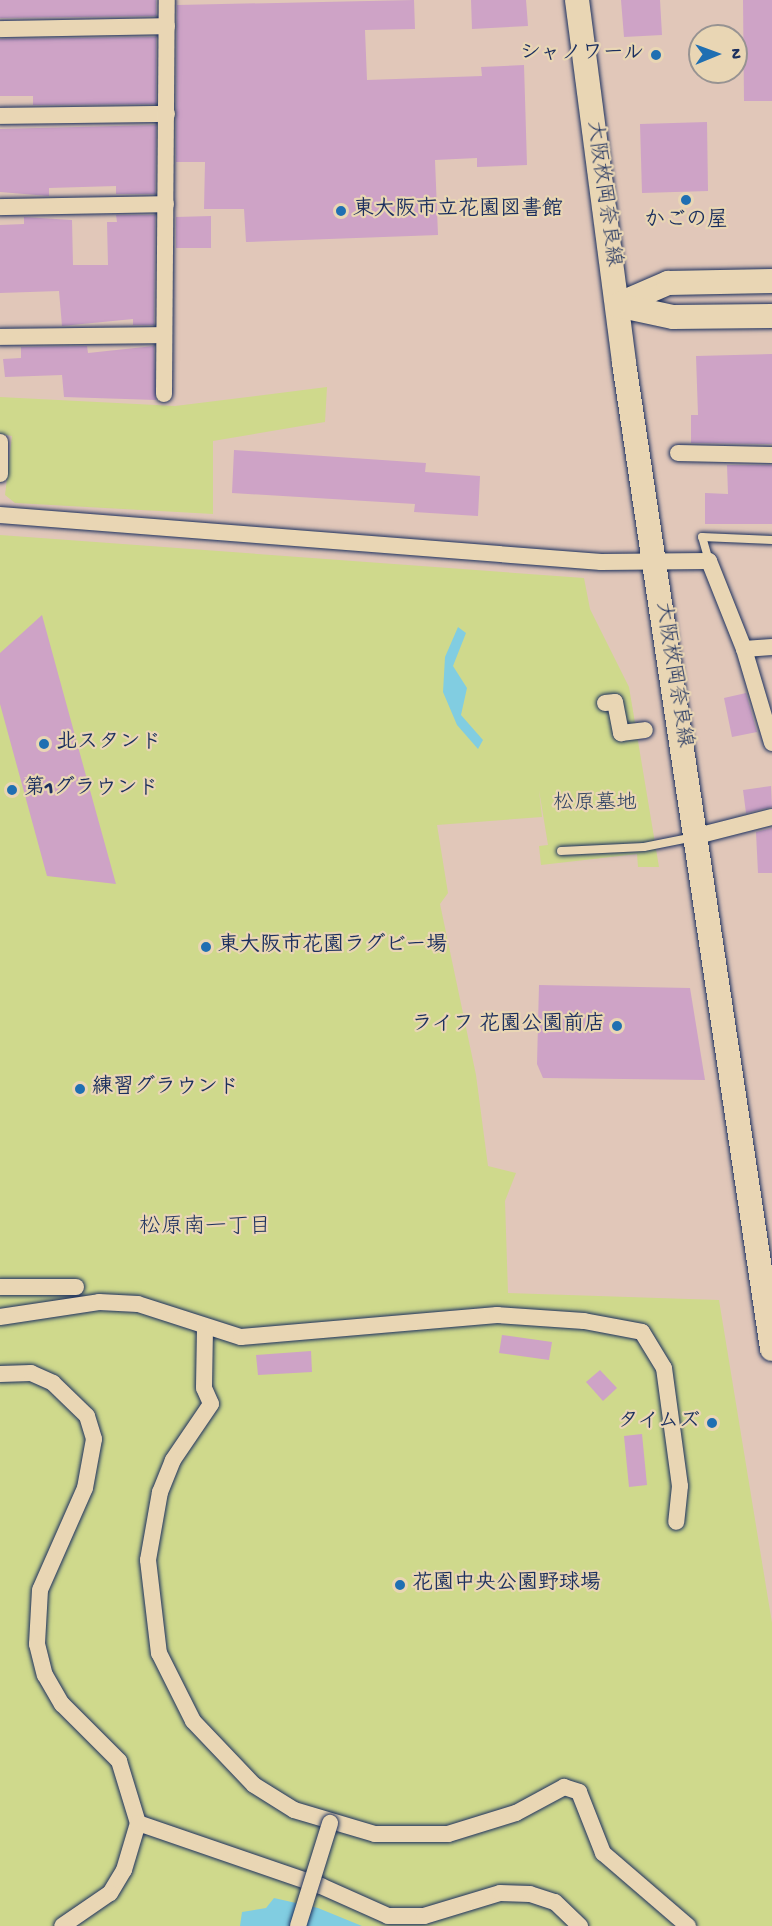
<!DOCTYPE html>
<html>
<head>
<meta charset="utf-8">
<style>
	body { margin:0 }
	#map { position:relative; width:772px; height:1926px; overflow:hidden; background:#e1c7b9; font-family:"Gochi Hand","Klee One",sans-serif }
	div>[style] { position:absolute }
	.green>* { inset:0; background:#cfd98c }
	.water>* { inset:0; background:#81cde1 }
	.building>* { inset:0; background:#cea3c6 }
	.roads { filter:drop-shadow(0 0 2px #1b2f5e) drop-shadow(0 0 2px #1b2f5e) }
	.lane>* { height:8px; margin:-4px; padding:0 4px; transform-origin:4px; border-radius:4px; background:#e9d6b4 }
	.street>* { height:16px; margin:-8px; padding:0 8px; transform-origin:8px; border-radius:8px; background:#e9d6b4 }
	.secondary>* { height:24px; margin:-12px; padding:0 12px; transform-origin:12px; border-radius:12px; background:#e9d6b4 }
	.bridges { filter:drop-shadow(0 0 2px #1b2f5e) drop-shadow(0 0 2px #1b2f5e) }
	.street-bridge>* { height:16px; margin:-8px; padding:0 8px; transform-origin:8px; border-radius:8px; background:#e9d6b4 }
	.dots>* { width:16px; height:16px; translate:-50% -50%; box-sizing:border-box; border:3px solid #e9d6b4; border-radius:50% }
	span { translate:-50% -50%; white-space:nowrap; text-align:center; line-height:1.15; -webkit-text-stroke:4.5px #e9d6b4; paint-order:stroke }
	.poi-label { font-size:21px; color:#1b2f5e; font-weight:700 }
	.right { translate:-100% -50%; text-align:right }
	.left { translate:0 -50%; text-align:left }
	.street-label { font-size:21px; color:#1b2f5e }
	.park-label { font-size:21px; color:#2d4063 }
	.neighbourhood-label { font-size:22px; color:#1b2f5e }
	.north { position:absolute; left:688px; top:24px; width:60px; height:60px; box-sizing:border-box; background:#e9d6b4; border:2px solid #979392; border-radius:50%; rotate:89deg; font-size:16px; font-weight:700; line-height:24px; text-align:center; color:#1b2f5e }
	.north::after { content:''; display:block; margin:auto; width:21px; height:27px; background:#1f6fb2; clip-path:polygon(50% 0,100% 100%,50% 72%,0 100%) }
</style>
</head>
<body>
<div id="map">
	<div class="green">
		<i style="clip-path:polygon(327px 387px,325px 422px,213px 441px,213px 514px,15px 503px,5px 495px,12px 436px,0 434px,0 397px,175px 406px)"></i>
		<i style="clip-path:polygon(0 535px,584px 578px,590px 609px,629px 687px,659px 867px,638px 867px,637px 854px,541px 865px,539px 846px,548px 845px,539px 790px,542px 817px,437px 825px,448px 893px,440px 904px,476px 1075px,488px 1166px,516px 1173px,505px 1201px,508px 1293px,719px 1300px,772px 1623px,772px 1926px,0 1926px)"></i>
	</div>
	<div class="water">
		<i style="clip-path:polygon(458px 627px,466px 633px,453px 666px,467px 688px,461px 715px,483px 740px,478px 749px,457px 725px,443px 692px,445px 657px)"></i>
		<i style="clip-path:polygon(274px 1898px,318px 1908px,362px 1926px,240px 1926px,242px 1912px,266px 1908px)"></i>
	</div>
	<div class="building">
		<i style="clip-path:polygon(0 0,156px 0,156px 16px,0 18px)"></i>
		<i style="clip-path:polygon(414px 0,415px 29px,365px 30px,367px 80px,482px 76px,481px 67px,524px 65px,527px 165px,477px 167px,477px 158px,435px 160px,438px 235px,246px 242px,244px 209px,204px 209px,205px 162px,176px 162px,177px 5px)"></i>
		<i style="clip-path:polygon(471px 0,526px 0,528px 26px,472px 29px)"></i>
		<i style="clip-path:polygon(621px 0,660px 0,662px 35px,624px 37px)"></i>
		<i style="clip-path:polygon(743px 0,772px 0,772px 101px,744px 101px)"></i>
		<i style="clip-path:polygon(156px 37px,156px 104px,33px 105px,33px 96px,0 96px,0 39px)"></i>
		<i style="clip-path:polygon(707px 122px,708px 191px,642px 193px,640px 124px)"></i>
		<i style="clip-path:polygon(156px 125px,155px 194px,116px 194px,116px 186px,49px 188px,49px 196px,0 192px,0 129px)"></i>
		<i style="clip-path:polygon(116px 215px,155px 215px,154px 325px,133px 325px,133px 319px,62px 326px,59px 291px,0 293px,0 225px,24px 224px,24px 217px,72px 220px,73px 265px,108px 265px,107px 222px,117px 222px)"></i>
		<i style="clip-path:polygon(211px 216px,211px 248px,176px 248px,176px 217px)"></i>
		<i style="clip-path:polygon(87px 346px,88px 353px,154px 346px,156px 400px,64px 397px,62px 375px,5px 377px,3px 359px,21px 358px,21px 347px)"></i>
		<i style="clip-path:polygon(772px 354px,772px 444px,691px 443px,691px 415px,698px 415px,696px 356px)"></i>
		<i style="clip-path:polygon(234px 450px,426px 463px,425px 472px,480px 476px,478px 516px,414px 512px,415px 504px,232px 493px)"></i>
		<i style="clip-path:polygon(727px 465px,772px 465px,772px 524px,705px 524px,705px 493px,728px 494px)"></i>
		<i style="clip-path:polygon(42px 615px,88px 783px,116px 884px,47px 876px,0 704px,0 653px)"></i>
		<i style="clip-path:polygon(746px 693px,757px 732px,732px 737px,724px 698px)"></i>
		<i style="clip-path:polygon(771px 786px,772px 807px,746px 813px,743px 790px)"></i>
		<i style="clip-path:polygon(772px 828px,772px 873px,758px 873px,756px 832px)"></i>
		<i style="clip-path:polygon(539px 985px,690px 988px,705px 1080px,543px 1078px,537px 1064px)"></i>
		<i style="clip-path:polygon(502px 1335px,552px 1342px,549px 1360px,499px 1353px)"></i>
		<i style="clip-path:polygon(311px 1351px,312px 1372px,258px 1375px,256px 1355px)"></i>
		<i style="clip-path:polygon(600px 1370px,617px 1388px,603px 1401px,586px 1382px)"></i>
		<i style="clip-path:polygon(642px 1434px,647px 1485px,629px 1487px,624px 1436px)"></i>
	</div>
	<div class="roads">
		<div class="lane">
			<i style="left:709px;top:561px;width:25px;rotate:-106deg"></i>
			<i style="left:702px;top:537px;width:70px;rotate:2.5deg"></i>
			<i style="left:561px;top:851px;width:83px;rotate:-2.8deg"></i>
			<i style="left:644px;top:847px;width:51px;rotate:-11.3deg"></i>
		</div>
		<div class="street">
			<i style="left:0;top:29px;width:167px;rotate:-1deg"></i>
			<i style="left:0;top:116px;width:167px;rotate:-0.7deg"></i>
			<i style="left:0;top:207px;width:166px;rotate:-1deg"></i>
			<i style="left:0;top:337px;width:164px;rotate:-0.7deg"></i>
			<i style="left:164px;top:394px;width:394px;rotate:-89.6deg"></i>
			<i style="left:0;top:442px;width:32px;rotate:90deg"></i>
			<i style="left:678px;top:453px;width:94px;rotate:1.2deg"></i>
			<i style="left:0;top:515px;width:603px;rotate:4.47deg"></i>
			<i style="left:601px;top:562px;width:108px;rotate:-0.5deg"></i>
			<i style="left:709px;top:561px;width:95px;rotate:68.3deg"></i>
			<i style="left:744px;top:649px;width:98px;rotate:73.4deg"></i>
			<i style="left:744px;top:649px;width:28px;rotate:-4deg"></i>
			<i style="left:605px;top:703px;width:10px;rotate:-6deg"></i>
			<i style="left:615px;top:702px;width:32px;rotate:79deg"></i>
			<i style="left:621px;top:733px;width:24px;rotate:-7deg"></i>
			<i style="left:697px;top:836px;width:77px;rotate:-14.2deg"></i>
			<i style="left:0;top:1287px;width:76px"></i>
			<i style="left:0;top:1317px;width:100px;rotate:-8.6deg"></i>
			<i style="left:99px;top:1302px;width:39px;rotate:3deg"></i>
			<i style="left:138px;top:1304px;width:108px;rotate:17.8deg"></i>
			<i style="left:241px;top:1337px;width:257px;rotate:-4.9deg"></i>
			<i style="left:497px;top:1315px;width:87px;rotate:3.9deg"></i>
			<i style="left:584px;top:1321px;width:59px;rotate:10.7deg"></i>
			<i style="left:642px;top:1332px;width:42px;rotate:58.6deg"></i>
			<i style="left:664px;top:1368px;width:119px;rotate:82.3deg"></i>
			<i style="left:680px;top:1486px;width:36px;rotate:96deg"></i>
			<i style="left:205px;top:1329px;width:59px;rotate:91deg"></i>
			<i style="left:204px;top:1388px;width:17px;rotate:66deg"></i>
			<i style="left:211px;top:1404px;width:68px;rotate:124.2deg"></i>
			<i style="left:173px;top:1460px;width:35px;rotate:112deg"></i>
			<i style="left:160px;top:1492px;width:69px;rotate:100deg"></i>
			<i style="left:148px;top:1560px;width:94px;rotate:83.3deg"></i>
			<i style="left:159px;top:1653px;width:76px;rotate:63.4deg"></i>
			<i style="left:193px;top:1721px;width:88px;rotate:46.4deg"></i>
			<i style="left:254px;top:1785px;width:47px;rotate:32deg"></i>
			<i style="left:294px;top:1810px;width:84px;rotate:16.5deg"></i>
			<i style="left:375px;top:1834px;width:73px"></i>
			<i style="left:448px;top:1834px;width:71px;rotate:-17.2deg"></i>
			<i style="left:516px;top:1813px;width:55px;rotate:-28.4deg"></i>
			<i style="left:564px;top:1787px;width:16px;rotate:18deg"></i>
			<i style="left:579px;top:1792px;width:66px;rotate:68.5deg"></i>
			<i style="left:603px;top:1853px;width:112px;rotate:40.7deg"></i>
			<i style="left:0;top:1374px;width:31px;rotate:-2deg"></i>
			<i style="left:31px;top:1373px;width:24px;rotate:24deg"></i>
			<i style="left:53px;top:1383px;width:47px;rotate:44.1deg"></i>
			<i style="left:87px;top:1416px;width:24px;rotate:73deg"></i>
			<i style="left:94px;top:1439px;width:50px;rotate:100.4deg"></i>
			<i style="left:85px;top:1488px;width:111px;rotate:113.8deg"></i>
			<i style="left:40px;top:1590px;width:54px;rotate:93.2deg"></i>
			<i style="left:37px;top:1644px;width:32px;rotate:76deg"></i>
			<i style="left:45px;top:1675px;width:34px;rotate:60deg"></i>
			<i style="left:62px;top:1704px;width:81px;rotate:45deg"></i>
			<i style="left:119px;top:1761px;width:65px;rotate:73deg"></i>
			<i style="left:138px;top:1823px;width:49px;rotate:106.6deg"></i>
			<i style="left:124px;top:1870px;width:27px;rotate:121deg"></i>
			<i style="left:110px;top:1893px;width:58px;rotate:145.5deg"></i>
			<i style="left:138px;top:1823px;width:194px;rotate:19deg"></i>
			<i style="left:321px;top:1886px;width:73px;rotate:24.1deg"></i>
			<i style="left:388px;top:1916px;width:36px"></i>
			<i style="left:424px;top:1916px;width:79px;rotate:-16.8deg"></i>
			<i style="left:500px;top:1893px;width:30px;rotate:2deg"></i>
			<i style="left:530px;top:1894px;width:26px;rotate:18deg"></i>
			<i style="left:555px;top:1902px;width:35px;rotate:44deg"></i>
		</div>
		<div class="secondary">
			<i style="left:577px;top:0;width:366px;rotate:82.6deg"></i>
			<i style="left:624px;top:363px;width:997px;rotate:81.46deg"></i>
			<i style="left:617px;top:305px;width:56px;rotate:-23.3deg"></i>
			<i style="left:668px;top:283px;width:104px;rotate:-1.1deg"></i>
			<i style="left:617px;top:305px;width:57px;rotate:12.1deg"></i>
			<i style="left:673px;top:317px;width:99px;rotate:-0.6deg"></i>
		</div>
	</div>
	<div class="bridges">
		<div class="street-bridge">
			<i style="left:298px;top:1926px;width:108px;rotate:-72.7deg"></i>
		</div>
	</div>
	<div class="dots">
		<i style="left:656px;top:55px;background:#1f6fb2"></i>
		<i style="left:686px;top:200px;background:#1f6fb2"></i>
		<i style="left:341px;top:211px;background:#1f6fb2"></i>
		<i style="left:44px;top:744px;background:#1f6fb2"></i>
		<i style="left:12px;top:790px;background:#1f6fb2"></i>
		<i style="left:206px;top:947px;background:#1f6fb2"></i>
		<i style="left:617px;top:1026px;background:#1f6fb2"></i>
		<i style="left:80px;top:1089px;background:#1f6fb2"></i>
		<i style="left:712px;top:1423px;background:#1f6fb2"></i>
		<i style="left:400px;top:1585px;background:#1f6fb2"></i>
	</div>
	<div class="poi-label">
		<span class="right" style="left:644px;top:55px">シャノワール</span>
		<span class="left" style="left:353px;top:211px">東大阪市立花園図書館</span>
		<span style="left:686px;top:222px">かごの屋</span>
		<span class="left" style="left:56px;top:744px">北スタンド</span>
		<span class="left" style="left:24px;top:790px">第1グラウンド</span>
		<span class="left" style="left:218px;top:947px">東大阪市花園ラグビー場</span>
		<span class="right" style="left:605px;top:1026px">ライフ 花園公園前店</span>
		<span class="left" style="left:92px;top:1089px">練習グラウンド</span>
		<span class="right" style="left:700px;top:1423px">タイムズ</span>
		<span class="left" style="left:412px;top:1585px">花園中央公園野球場</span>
	</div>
	<div class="street-label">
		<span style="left:602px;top:194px;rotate:82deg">大阪枚岡奈良線</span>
		<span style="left:672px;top:675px;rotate:81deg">大阪枚岡奈良線</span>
	</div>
	<div class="park-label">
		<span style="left:595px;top:805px">松原墓地</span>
	</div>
	<div class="neighbourhood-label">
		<span style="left:205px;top:1229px">松原南一丁目</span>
	</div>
	<div class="north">N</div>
</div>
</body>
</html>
